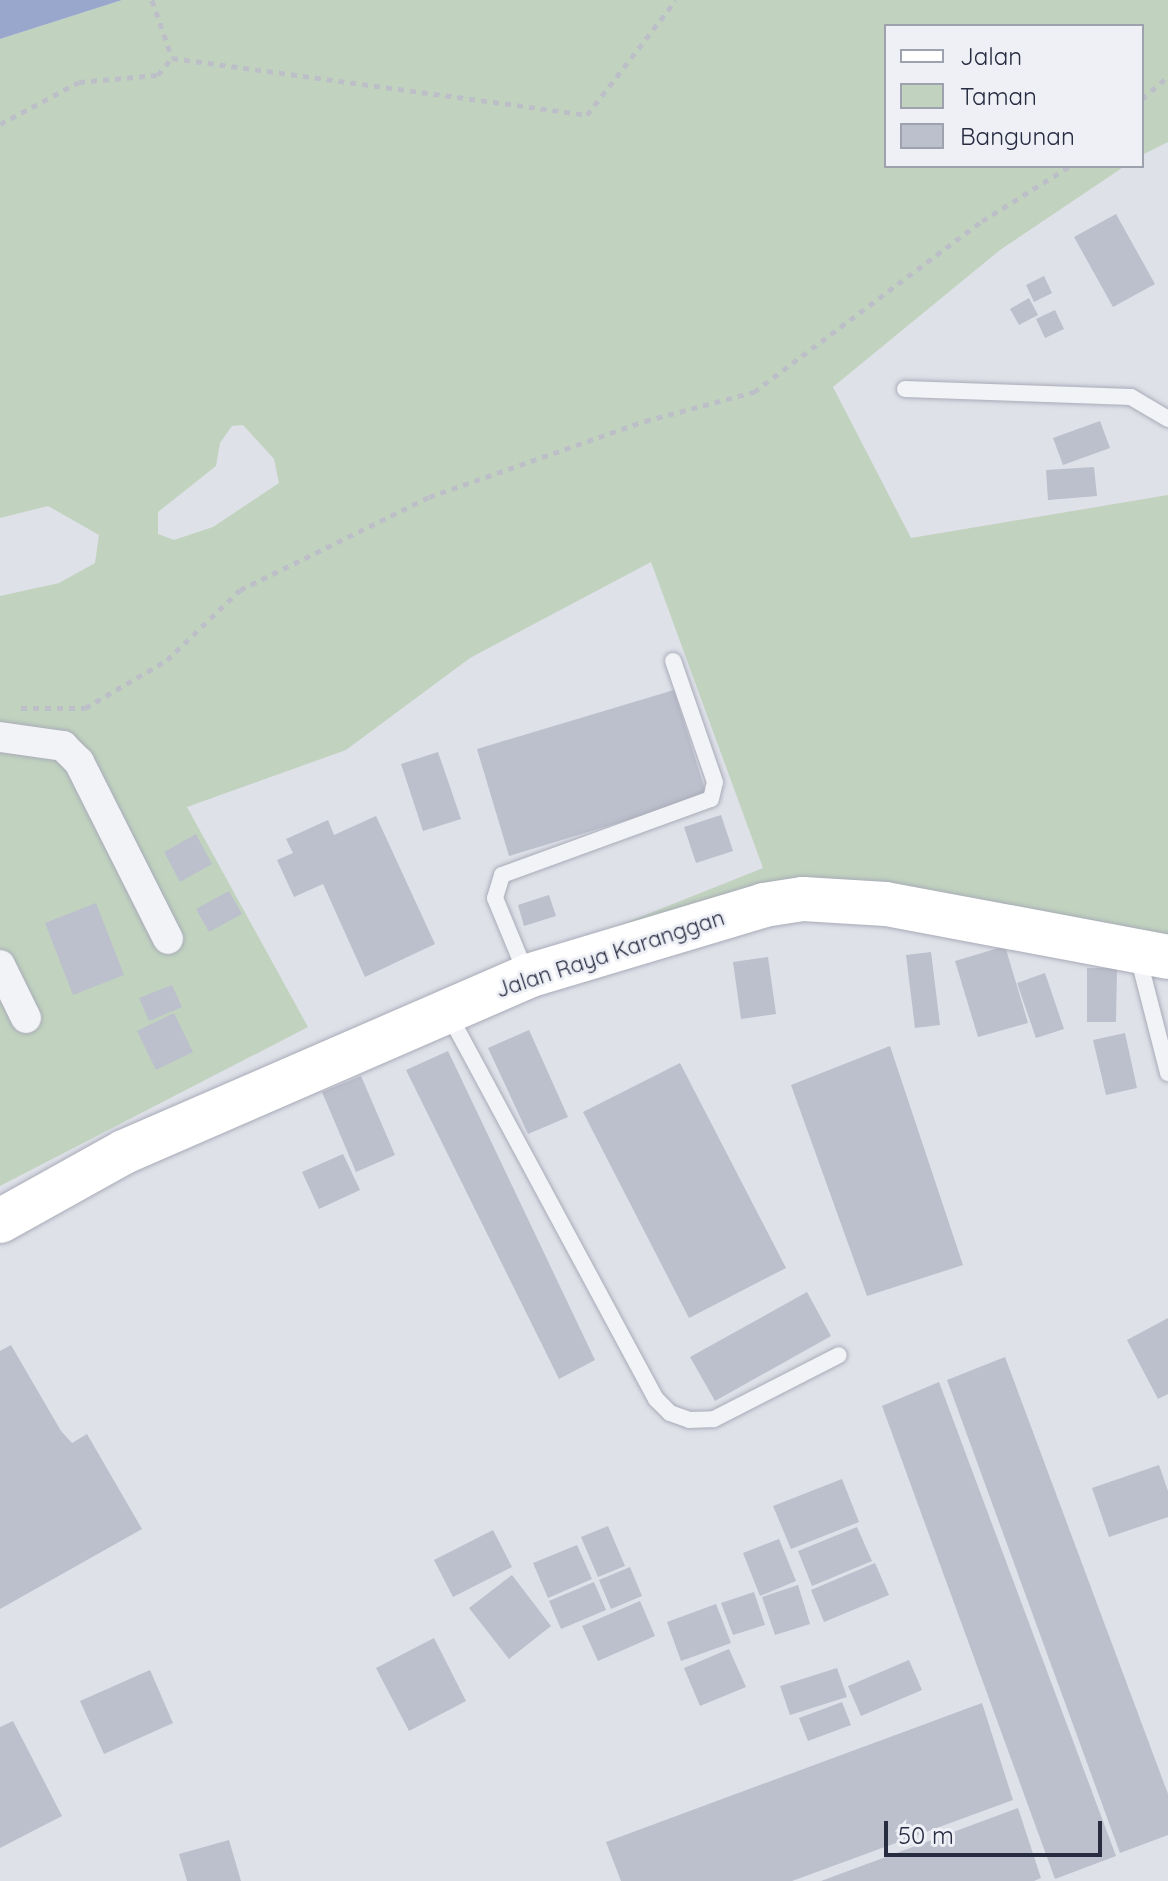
<!DOCTYPE html>
<html>
<head>
<meta charset="utf-8">
<style>
	body { margin:0 }
	#map { position:relative; width:1168px; height:1881px; overflow:hidden; background:#dfe1e9; font-family:Quicksand,sans-serif }
	div>[style] { position:absolute }
	.green>* { inset:0; background:#c1d3bf }
	.water>* { inset:0; background:#98a7cb }
	.building>* { inset:0; background:#bcbfcc }
	.path>* { height:5px; margin-top:-2.5px; transform-origin:0; background:repeating-linear-gradient(90deg,#bdbfc8 0 6px,transparent 0 12px) }
	.roads { filter:drop-shadow(0 0 2px #a8abb7) drop-shadow(0 0 2px #a8abb7) }
	.lane>* { height:16px; margin:-8px; padding:0 8px; transform-origin:8px; border-radius:8px; background:#f2f3f7 }
	.street>* { height:30px; margin:-15px; padding:0 15px; transform-origin:15px; border-radius:15px; background:#f2f3f7 }
	.secondary>* { height:44px; margin:-22px; padding:0 22px; transform-origin:22px; border-radius:22px; background:#fff }
	span { translate:-50% -50%; white-space:nowrap; text-align:center; line-height:1.15; -webkit-text-stroke:6px #eef0f6; paint-order:stroke }
	.street-label { font-size:22px; color:#272c41 }
	.legend { position:absolute; left:884px; top:24px; width:260px; height:144px; box-sizing:border-box; background:#eef0f6; border:2px solid #9ea2ae; margin:0; padding:10px 14px; list-style:none; font-size:24px; color:#272c41 }
	.legend li { display:flex; align-items:center; gap:16px; height:40px }
	.legend b { width:40px; border:2px solid #9ea2ae }
	.scale { position:absolute; left:884px; top:1821px; width:218px; height:36px; box-sizing:border-box; border:4px solid #272c41; border-top:0; padding-left:10px; font-size:24px; line-height:28px; white-space:nowrap; color:#272c41; -webkit-text-stroke:6px #eef0f6; paint-order:stroke }
</style>
</head>
<body>
<div id="map">
	<div class="green">
		<i style="clip-path:polygon(evenodd,122px 0,1168px 0,1168px 142px,1142px 155px,1142px 26px,886px 26px,886px 166px,1125px 166px,1000px 250px,833px 387px,911px 538px,1168px 495px,1168px 957px,886px 904px,555px 951px,763px 868px,651px 562px,470px 658px,346px 750px,187px 807px,308px 1027px,0 1186px,0 596px,59px 583px,95px 563px,99px 535px,48px 506px,0 518px,0 39px,122px 0,243px 425px,274px 459px,279px 483px,213px 527px,174px 540px,158px 534px,158px 512px,216px 466px,220px 443px,232px 426px,243px 425px)"></i>
	</div>
	<div class="water">
		<i style="clip-path:polygon(0 0,122px 0,0 39px)"></i>
	</div>
	<div class="building">
		<i style="clip-path:polygon(1116px 214px,1155px 284px,1113px 307px,1074px 237px)"></i>
		<i style="clip-path:polygon(1044px 276px,1052px 293px,1034px 302px,1026px 285px)"></i>
		<i style="clip-path:polygon(1029px 298px,1038px 315px,1019px 325px,1010px 309px)"></i>
		<i style="clip-path:polygon(1055px 310px,1064px 329px,1045px 338px,1036px 319px)"></i>
		<i style="clip-path:polygon(1100px 421px,1110px 448px,1063px 465px,1053px 438px)"></i>
		<i style="clip-path:polygon(1094px 467px,1097px 496px,1048px 500px,1046px 470px)"></i>
		<i style="clip-path:polygon(674px 690px,707px 796px,509px 856px,477px 749px)"></i>
		<i style="clip-path:polygon(438px 752px,461px 819px,423px 831px,401px 764px)"></i>
		<i style="clip-path:polygon(721px 815px,733px 851px,696px 863px,684px 827px)"></i>
		<i style="clip-path:polygon(376px 816px,435px 944px,365px 977px,323px 884px,294px 897px,277px 860px,293px 853px,286px 839px,328px 820px,334px 835px)"></i>
		<i style="clip-path:polygon(196px 834px,212px 864px,180px 882px,164px 852px)"></i>
		<i style="clip-path:polygon(229px 891px,242px 914px,209px 932px,196px 909px)"></i>
		<i style="clip-path:polygon(549px 895px,556px 916px,524px 926px,518px 905px)"></i>
		<i style="clip-path:polygon(96px 903px,124px 975px,73px 995px,45px 923px)"></i>
		<i style="clip-path:polygon(1005px 946px,1028px 1023px,978px 1037px,955px 961px)"></i>
		<i style="clip-path:polygon(931px 952px,940px 1025px,915px 1028px,906px 955px)"></i>
		<i style="clip-path:polygon(768px 957px,776px 1014px,741px 1019px,733px 962px)"></i>
		<i style="clip-path:polygon(1087px 968px,1117px 968px,1116px 1022px,1087px 1022px)"></i>
		<i style="clip-path:polygon(1045px 973px,1064px 1029px,1036px 1038px,1017px 983px)"></i>
		<i style="clip-path:polygon(172px 985px,182px 1007px,149px 1021px,139px 998px)"></i>
		<i style="clip-path:polygon(174px 1013px,193px 1052px,156px 1070px,137px 1031px)"></i>
		<i style="clip-path:polygon(529px 1030px,568px 1117px,528px 1134px,488px 1048px)"></i>
		<i style="clip-path:polygon(1125px 1033px,1137px 1088px,1106px 1095px,1093px 1040px)"></i>
		<i style="clip-path:polygon(890px 1046px,963px 1265px,867px 1296px,791px 1085px)"></i>
		<i style="clip-path:polygon(448px 1051px,595px 1360px,559px 1379px,406px 1070px)"></i>
		<i style="clip-path:polygon(680px 1063px,786px 1268px,689px 1318px,583px 1112px)"></i>
		<i style="clip-path:polygon(361px 1076px,395px 1155px,356px 1172px,322px 1092px)"></i>
		<i style="clip-path:polygon(343px 1154px,360px 1190px,319px 1209px,302px 1172px)"></i>
		<i style="clip-path:polygon(807px 1292px,831px 1336px,715px 1401px,690px 1357px)"></i>
		<i style="clip-path:polygon(1168px 1318px,1168px 1394px,1158px 1399px,1127px 1340px)"></i>
		<i style="clip-path:polygon(11px 1345px,61px 1431px,72px 1443px,87px 1434px,142px 1529px,0 1609px,0 1351px)"></i>
		<i style="clip-path:polygon(1005px 1357px,1168px 1794px,1168px 1835px,1120px 1853px,947px 1380px)"></i>
		<i style="clip-path:polygon(939px 1382px,1116px 1856px,1055px 1879px,882px 1406px)"></i>
		<i style="clip-path:polygon(1159px 1465px,1168px 1491px,1168px 1517px,1109px 1537px,1092px 1488px)"></i>
		<i style="clip-path:polygon(842px 1479px,859px 1522px,791px 1549px,773px 1506px)"></i>
		<i style="clip-path:polygon(608px 1526px,625px 1566px,598px 1577px,581px 1537px)"></i>
		<i style="clip-path:polygon(857px 1527px,872px 1561px,812px 1586px,798px 1551px)"></i>
		<i style="clip-path:polygon(493px 1530px,512px 1567px,453px 1597px,434px 1560px)"></i>
		<i style="clip-path:polygon(779px 1539px,796px 1581px,760px 1596px,743px 1553px)"></i>
		<i style="clip-path:polygon(577px 1545px,592px 1579px,548px 1598px,533px 1563px)"></i>
		<i style="clip-path:polygon(875px 1563px,889px 1595px,824px 1622px,811px 1590px)"></i>
		<i style="clip-path:polygon(630px 1567px,642px 1596px,611px 1609px,599px 1580px)"></i>
		<i style="clip-path:polygon(512px 1575px,551px 1626px,509px 1659px,469px 1608px)"></i>
		<i style="clip-path:polygon(594px 1582px,606px 1610px,561px 1629px,549px 1601px)"></i>
		<i style="clip-path:polygon(798px 1585px,810px 1624px,775px 1635px,762px 1597px)"></i>
		<i style="clip-path:polygon(754px 1592px,765px 1625px,733px 1635px,721px 1603px)"></i>
		<i style="clip-path:polygon(640px 1601px,655px 1636px,598px 1661px,582px 1626px)"></i>
		<i style="clip-path:polygon(716px 1604px,731px 1643px,681px 1661px,667px 1622px)"></i>
		<i style="clip-path:polygon(434px 1638px,466px 1701px,409px 1731px,376px 1668px)"></i>
		<i style="clip-path:polygon(729px 1649px,746px 1687px,700px 1706px,684px 1668px)"></i>
		<i style="clip-path:polygon(909px 1660px,922px 1690px,861px 1716px,848px 1686px)"></i>
		<i style="clip-path:polygon(837px 1668px,847px 1697px,790px 1715px,780px 1686px)"></i>
		<i style="clip-path:polygon(150px 1670px,173px 1723px,104px 1754px,80px 1701px)"></i>
		<i style="clip-path:polygon(842px 1702px,851px 1725px,808px 1741px,799px 1718px)"></i>
		<i style="clip-path:polygon(982px 1703px,1013px 1800px,792px 1881px,621px 1881px,606px 1842px)"></i>
		<i style="clip-path:polygon(13px 1721px,62px 1816px,0 1848px,0 1727px)"></i>
		<i style="clip-path:polygon(1018px 1808px,1041px 1878px,1034px 1881px,821px 1881px)"></i>
		<i style="clip-path:polygon(229px 1840px,241px 1881px,187px 1881px,179px 1854px)"></i>
	</div>
	<div class="path">
		<i style="left:152px;top:0;width:61px;rotate:71deg"></i>
		<i style="left:172px;top:58px;width:419px;rotate:7.8deg"></i>
		<i style="left:587px;top:115px;width:145px;rotate:-52.3deg"></i>
		<i style="left:1142px;top:99px;width:35px;rotate:-41deg"></i>
		<i style="left:0;top:124px;width:89px;rotate:-28deg"></i>
		<i style="left:79px;top:82px;width:79px;rotate:-5.1deg"></i>
		<i style="left:158px;top:75px;width:22px;rotate:-51deg"></i>
		<i style="left:21px;top:708px;width:64px"></i>
		<i style="left:85px;top:708px;width:95px;rotate:-30.3deg"></i>
		<i style="left:167px;top:660px;width:101px;rotate:-43.8deg"></i>
		<i style="left:240px;top:590px;width:211px;rotate:-26.2deg"></i>
		<i style="left:429px;top:497px;width:229px;rotate:-19.4deg"></i>
		<i style="left:645px;top:421px;width:113px;rotate:-14.9deg"></i>
		<i style="left:754px;top:392px;width:285px;rotate:-36.9deg"></i>
		<i style="left:982px;top:221px;width:104px;rotate:-32deg"></i>
	</div>
	<div class="roads">
		<div class="lane">
			<i style="left:905px;top:389px;width:226px;rotate:2deg"></i>
			<i style="left:1131px;top:397px;width:43px;rotate:30.7deg"></i>
			<i style="left:1138px;top:956px;width:121px;rotate:75.6deg"></i>
			<i style="left:526px;top:973px;width:81px;rotate:-112.5deg"></i>
			<i style="left:495px;top:898px;width:24px;rotate:-73deg"></i>
			<i style="left:502px;top:875px;width:222px;rotate:-20deg"></i>
			<i style="left:711px;top:799px;width:17px;rotate:-77deg"></i>
			<i style="left:715px;top:782px;width:128px;rotate:-109.1deg"></i>
			<i style="left:447px;top:1011px;width:441px;rotate:61.7deg"></i>
			<i style="left:656px;top:1399px;width:20px;rotate:45deg"></i>
			<i style="left:670px;top:1413px;width:20px;rotate:20deg"></i>
			<i style="left:689px;top:1420px;width:25px;rotate:-2deg"></i>
			<i style="left:714px;top:1419px;width:140px;rotate:-27.1deg"></i>
		</div>
		<div class="street">
			<i style="left:0;top:737px;width:64px;rotate:8.1deg"></i>
			<i style="left:63px;top:746px;width:23px;rotate:45deg"></i>
			<i style="left:79px;top:762px;width:198px;rotate:63.3deg"></i>
			<i style="left:0;top:965px;width:59px;rotate:63.9deg"></i>
		</div>
		<div class="secondary">
			<i style="left:0;top:1221px;width:142px;rotate:-29.1deg"></i>
			<i style="left:124px;top:1152px;width:441px;rotate:-23.5deg"></i>
			<i style="left:528px;top:976px;width:246px;rotate:-16.7deg"></i>
			<i style="left:764px;top:905px;width:39px;rotate:-9deg"></i>
			<i style="left:803px;top:899px;width:83px;rotate:3.4deg"></i>
			<i style="left:886px;top:904px;width:287px;rotate:10.6deg"></i>
		</div>
	</div>
	<div class="street-label">
		<span style="left:610px;top:954px;rotate:-18deg">Jalan Raya Karanggan</span>
	</div>
	<ul class="legend">
	<li><b style="height:10px;background:#fff"></b>Jalan</li>
	<li><b style="height:22px;background:#c1d3bf"></b>Taman</li>
	<li><b style="height:22px;background:#bcbfcc"></b>Bangunan</li>
	</ul>
	<div class="scale">50 m</div>
</div>
</body>
</html>
